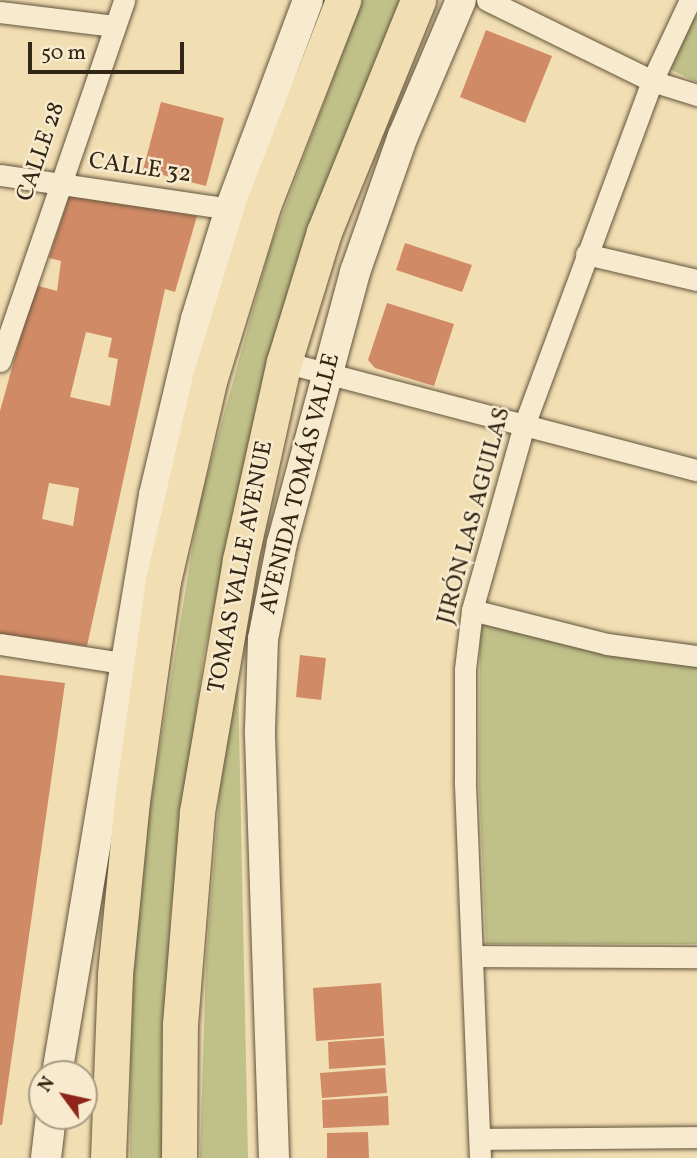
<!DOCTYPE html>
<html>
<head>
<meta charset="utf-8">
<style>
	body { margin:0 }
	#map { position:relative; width:697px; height:1158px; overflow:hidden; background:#f2deb3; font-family:Vollkorn,serif }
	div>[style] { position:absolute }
	.green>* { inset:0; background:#c0c089 }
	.building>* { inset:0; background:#d08a66 }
	.roads { filter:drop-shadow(0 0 2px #62543c) drop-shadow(0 0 2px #62543c) }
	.street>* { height:21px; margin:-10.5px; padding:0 10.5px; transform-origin:10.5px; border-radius:10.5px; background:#f7eace }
	.secondary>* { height:30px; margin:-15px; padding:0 15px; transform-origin:15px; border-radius:15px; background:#f7eace }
	.primary>* { height:35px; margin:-17.5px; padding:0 17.5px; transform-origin:17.5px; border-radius:17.5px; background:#f2deb3 }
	span { translate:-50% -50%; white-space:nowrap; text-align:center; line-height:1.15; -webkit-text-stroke:5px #f7eace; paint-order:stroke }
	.street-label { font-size:24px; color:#322615 }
	.north { position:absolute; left:28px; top:1060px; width:70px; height:70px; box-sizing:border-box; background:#f7eace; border:2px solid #a89c84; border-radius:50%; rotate:303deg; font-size:19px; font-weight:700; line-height:28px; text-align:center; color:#322615 }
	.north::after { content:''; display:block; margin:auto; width:24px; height:32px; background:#8f2418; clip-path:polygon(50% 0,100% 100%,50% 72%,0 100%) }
	.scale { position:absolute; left:28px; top:42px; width:156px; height:32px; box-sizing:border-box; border:4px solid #322615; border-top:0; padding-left:9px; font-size:21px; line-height:24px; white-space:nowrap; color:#322615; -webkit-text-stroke:5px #f7eace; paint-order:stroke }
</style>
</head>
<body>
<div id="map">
	<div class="green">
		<i style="clip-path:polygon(362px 0,403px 0,256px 409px,203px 659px,170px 918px,164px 1158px,130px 1158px,131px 1003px,145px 837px,200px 501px,270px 248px)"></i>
		<i style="clip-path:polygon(697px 12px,697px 82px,669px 69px)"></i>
		<i style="clip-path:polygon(490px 623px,648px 662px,697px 665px,697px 944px,486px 944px,479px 784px,480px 627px)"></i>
		<i style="clip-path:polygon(238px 679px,248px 1158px,200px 1158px,206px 961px,221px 775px)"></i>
	</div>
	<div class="building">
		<i style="clip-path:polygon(486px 30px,552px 56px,525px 123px,460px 97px)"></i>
		<i style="clip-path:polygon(161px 102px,224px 118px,206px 186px,143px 170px)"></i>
		<i style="clip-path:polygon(evenodd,69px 196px,197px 216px,175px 292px,165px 289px,87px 646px,0 634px,0 411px,35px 285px,57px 291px,61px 261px,49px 258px,69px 196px,86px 332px,112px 338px,108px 357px,118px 359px,110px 406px,70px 397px,86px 332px,69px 196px,49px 483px,79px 488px,73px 526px,42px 519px,49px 483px)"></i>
		<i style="clip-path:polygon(405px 243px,472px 265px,462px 292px,396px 270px)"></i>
		<i style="clip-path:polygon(387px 303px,454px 324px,434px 386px,375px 368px,368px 360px)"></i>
		<i style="clip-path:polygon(300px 655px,326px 658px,321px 700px,296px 697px)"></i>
		<i style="clip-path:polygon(0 675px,65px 683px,2px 1125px,0 1125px)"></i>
		<i style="clip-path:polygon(381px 983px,384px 1036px,316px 1041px,313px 988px)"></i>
		<i style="clip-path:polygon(384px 1038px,386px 1065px,329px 1069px,328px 1042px)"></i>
		<i style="clip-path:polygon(385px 1068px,387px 1093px,322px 1098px,320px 1073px)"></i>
		<i style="clip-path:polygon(388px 1096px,389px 1125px,323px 1128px,322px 1100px)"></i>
		<i style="clip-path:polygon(368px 1132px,369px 1158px,327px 1158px,327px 1133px)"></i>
	</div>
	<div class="roads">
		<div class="street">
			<i style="left:487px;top:0;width:184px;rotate:26.1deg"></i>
			<i style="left:652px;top:81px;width:47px;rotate:17.3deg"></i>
			<i style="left:0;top:12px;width:115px;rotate:7deg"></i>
			<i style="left:0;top:175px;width:232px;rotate:8.4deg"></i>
			<i style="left:586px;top:254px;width:114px;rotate:13.2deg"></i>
			<i style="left:0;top:361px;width:382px;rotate:-71deg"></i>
			<i style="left:284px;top:362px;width:427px;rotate:14.7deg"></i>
			<i style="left:472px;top:610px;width:139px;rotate:14.1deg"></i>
			<i style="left:607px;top:644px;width:91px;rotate:7.6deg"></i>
			<i style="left:0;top:644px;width:124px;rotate:8.8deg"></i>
			<i style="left:472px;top:956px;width:225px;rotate:0.3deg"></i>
			<i style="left:480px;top:1139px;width:217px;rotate:-0.5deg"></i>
			<i style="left:480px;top:1158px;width:378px;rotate:-92.3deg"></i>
			<i style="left:465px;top:780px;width:111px;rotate:-90deg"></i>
			<i style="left:465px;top:669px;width:59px;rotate:-83.2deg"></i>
			<i style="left:472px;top:610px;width:189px;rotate:-74.3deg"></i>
			<i style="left:523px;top:428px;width:370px;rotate:-69.6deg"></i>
			<i style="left:652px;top:81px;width:89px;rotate:-64.9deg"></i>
		</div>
		<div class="secondary">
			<i style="left:57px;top:1074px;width:587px;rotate:-80.49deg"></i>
			<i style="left:154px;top:495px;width:181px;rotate:-76.6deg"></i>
			<i style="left:196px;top:319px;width:115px;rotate:-72.8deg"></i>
			<i style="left:230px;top:209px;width:223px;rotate:-69.5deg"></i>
			<i style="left:46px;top:1158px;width:42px;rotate:-83.2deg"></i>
			<i style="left:274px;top:1158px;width:429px;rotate:-91.9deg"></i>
			<i style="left:260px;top:729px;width:90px;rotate:-88.1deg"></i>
			<i style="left:263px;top:639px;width:98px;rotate:-78.8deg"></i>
			<i style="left:282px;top:543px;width:281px;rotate:-74.9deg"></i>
			<i style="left:355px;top:272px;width:144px;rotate:-70.6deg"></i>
			<i style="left:403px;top:136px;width:148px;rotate:-66.9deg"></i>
		</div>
		<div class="primary">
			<i style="left:108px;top:1158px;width:184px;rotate:-87.8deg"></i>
			<i style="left:115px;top:974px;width:174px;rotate:-84.4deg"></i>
			<i style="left:132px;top:801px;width:222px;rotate:-82deg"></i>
			<i style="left:163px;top:581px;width:208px;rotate:-77deg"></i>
			<i style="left:210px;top:378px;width:183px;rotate:-72.9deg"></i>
			<i style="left:264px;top:203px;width:218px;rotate:-68.7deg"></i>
			<i style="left:179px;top:1158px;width:134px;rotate:-89.6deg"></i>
			<i style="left:180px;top:1024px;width:213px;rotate:-85.4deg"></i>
			<i style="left:197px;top:812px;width:256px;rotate:-80.3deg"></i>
			<i style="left:240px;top:560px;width:203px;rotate:-77.5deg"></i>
			<i style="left:284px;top:362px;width:136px;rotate:-72.9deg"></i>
			<i style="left:324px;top:232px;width:250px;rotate:-67.9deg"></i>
		</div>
	</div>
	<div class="street-label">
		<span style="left:42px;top:152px;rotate:-71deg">CALLE 28</span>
		<span style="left:140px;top:169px;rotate:8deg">CALLE 32</span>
		<span style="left:301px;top:484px;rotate:-76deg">AVENIDA TOMÁS VALLE</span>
		<span style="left:475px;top:516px;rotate:-75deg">JIRÓN LAS AGUILAS</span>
		<span style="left:242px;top:567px;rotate:-79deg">TOMAS VALLE AVENUE</span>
	</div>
	<div class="north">N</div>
	<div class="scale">50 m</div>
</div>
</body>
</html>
